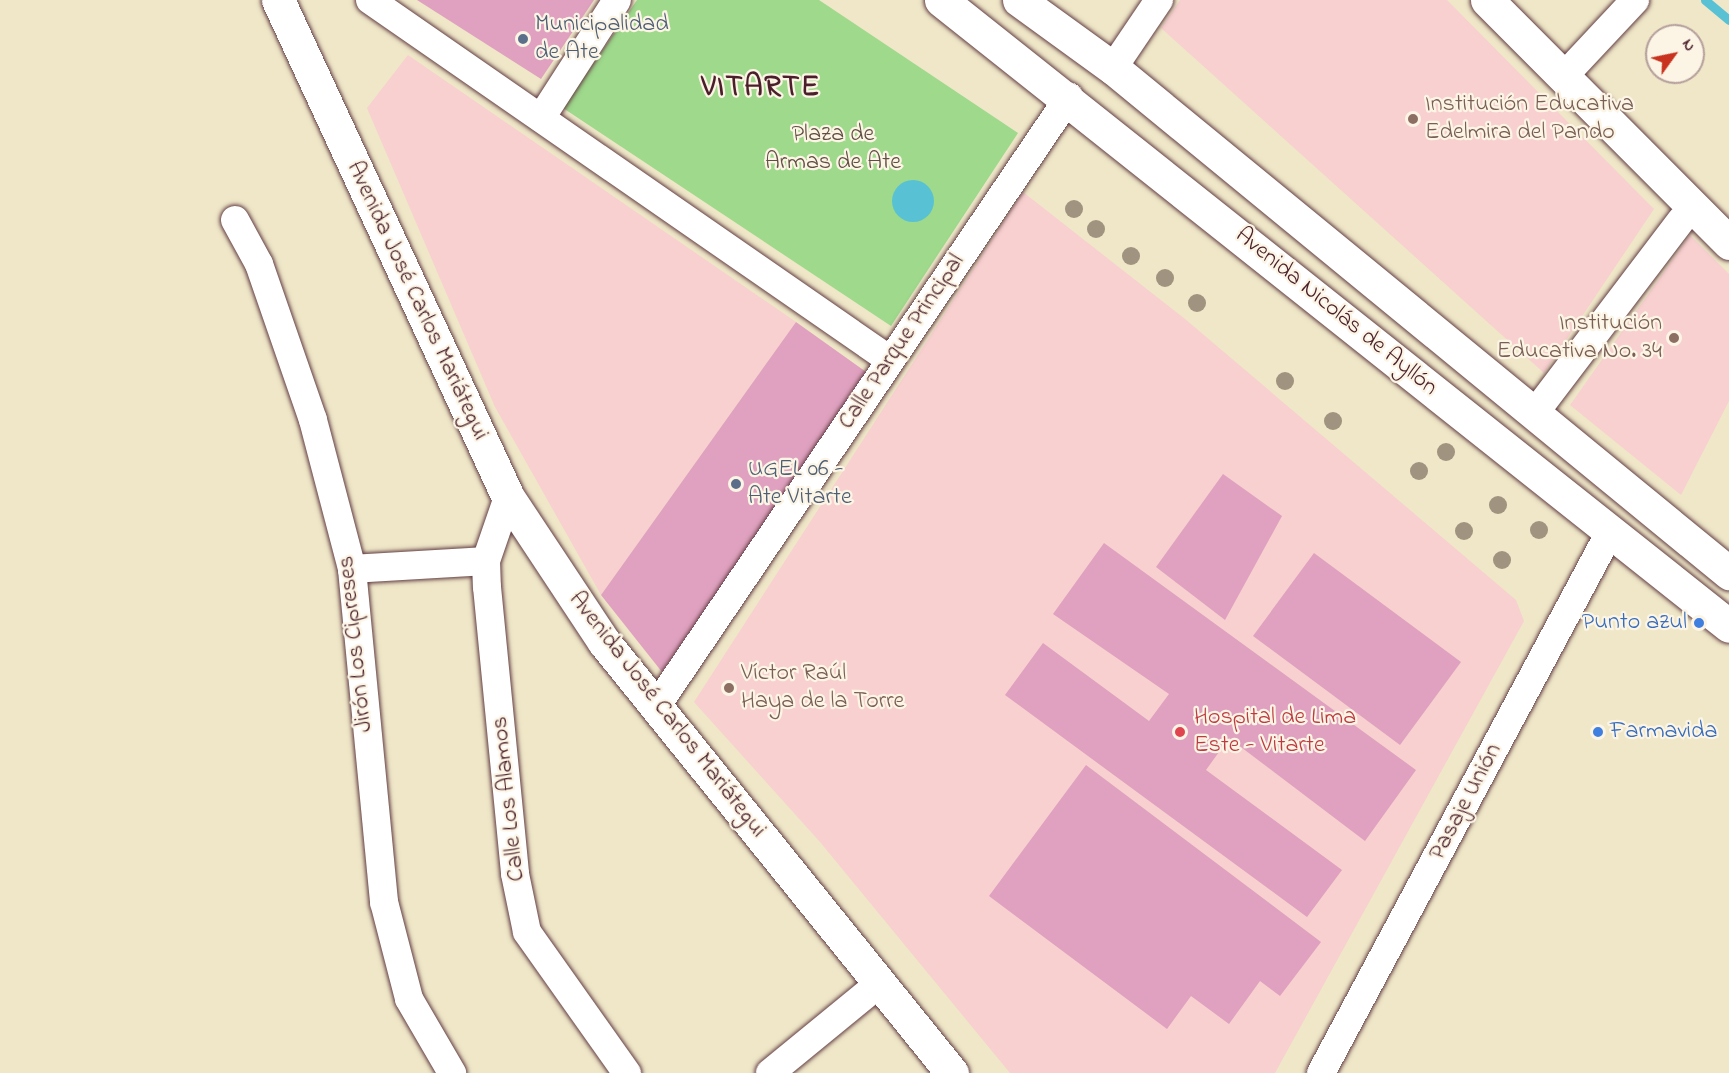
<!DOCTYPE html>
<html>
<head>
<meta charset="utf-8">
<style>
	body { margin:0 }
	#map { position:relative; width:1729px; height:1073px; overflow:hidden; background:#efe7c8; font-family:"Indie Flower",sans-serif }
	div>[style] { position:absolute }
	.built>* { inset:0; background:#f7d0cf }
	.green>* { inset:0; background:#9ed98c }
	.water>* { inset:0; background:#58c2d4 }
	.round { border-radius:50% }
	.stream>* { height:9px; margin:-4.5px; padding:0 4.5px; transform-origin:4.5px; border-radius:4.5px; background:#58c2d4 }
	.building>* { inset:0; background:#dfa1bf }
	.roads { filter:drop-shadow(0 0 2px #633d43) drop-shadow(0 0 2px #633d43) }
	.minor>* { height:28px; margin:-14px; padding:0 14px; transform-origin:14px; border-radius:14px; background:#fff }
	.tertiary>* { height:33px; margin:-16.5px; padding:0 16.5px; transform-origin:16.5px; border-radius:16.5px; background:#fff }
	.primary>* { height:33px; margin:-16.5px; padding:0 16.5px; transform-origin:16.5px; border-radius:16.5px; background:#fff }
	.trees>* { width:18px; height:18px; margin:-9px; border-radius:50%; background:#a0937f }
	.dots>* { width:16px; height:16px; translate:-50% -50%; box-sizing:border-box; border:3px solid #fcf5e5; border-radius:50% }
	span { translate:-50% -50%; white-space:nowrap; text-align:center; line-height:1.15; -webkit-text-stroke:4.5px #fcf5e5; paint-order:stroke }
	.service-label { font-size:24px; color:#4e5e75 }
	.left { translate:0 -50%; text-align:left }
	.education-label { font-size:24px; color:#785e54 }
	.right { translate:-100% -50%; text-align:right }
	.park-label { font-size:24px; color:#5f4e43 }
	.street-label { font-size:24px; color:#4a1f2b }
	.shop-label { font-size:24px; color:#366cbe }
	.health-label { font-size:24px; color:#be3a42 }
	.district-label { font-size:30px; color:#4a1f2b; font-weight:700; letter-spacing:1.5px }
	.north { position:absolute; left:1645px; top:24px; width:60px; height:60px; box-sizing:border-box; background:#fcf5e5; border:2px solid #b59f9b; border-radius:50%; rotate:57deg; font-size:16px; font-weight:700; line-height:24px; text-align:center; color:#4a1f2b }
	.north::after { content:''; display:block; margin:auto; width:21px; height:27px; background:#c8321e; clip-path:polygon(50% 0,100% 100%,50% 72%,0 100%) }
</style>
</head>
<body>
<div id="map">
	<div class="built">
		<i style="clip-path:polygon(1180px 0,1447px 0,1654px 209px,1544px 373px,1161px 28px)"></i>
		<i style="clip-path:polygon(408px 55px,796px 322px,601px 595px,495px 407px,367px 108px)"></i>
		<i style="clip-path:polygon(1023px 192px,1185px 319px,1516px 600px,1524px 621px,1275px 1073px,1010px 1073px,820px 842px,694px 702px)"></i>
		<i style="clip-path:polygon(1690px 235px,1729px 274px,1729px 401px,1681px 495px,1570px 405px)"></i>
	</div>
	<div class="green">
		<i style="clip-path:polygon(637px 0,819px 0,1018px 133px,891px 326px,563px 108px)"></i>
	</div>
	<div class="water">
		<i class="round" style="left:892px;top:180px;width:42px;height:42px"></i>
	</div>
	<div class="stream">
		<i style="left:1705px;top:0;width:31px;rotate:40deg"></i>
	</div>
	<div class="building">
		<i style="clip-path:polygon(417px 0,594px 0,541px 79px)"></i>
		<i style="clip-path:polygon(796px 322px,869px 374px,662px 672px,601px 595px)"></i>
		<i style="clip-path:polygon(1223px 474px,1282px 516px,1225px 620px,1156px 567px)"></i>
		<i style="clip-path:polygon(1104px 543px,1416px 770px,1365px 841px,1229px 738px,1206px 770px,1342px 870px,1307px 917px,1005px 695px,1043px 643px,1149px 721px,1169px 694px,1053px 614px)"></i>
		<i style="clip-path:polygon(1314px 553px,1461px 662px,1400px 745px,1253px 636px)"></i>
		<i style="clip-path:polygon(1086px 765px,1321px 942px,1280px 996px,1260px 981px,1229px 1024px,1191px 996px,1167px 1029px,989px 896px)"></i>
	</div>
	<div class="roads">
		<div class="minor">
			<i style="left:370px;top:0;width:632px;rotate:34.7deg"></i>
			<i style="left:1113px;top:68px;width:82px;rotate:-55.9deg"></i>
			<i style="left:1564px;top:76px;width:104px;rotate:-46.9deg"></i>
			<i style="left:541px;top:118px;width:140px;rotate:-57.2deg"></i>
			<i style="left:235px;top:220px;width:50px;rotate:61.4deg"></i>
			<i style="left:259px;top:264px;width:165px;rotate:70.9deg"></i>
			<i style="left:313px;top:420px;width:154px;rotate:75.3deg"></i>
			<i style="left:352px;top:569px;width:335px;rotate:84.5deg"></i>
			<i style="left:384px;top:902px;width:100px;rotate:75.5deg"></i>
			<i style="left:409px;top:999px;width:86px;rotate:59.8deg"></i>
			<i style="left:1534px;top:414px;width:243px;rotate:-52.8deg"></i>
			<i style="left:508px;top:497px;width:68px;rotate:109deg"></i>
			<i style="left:486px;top:561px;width:26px;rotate:88deg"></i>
			<i style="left:487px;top:587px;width:288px;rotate:84.4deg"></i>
			<i style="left:515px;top:874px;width:59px;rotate:78.3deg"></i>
			<i style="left:527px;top:932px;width:173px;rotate:54.7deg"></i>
			<i style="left:352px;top:569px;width:134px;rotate:-3.4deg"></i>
			<i style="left:656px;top:707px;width:737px;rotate:-55.9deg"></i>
			<i style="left:770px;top:1073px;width:142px;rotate:-39.3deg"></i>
			<i style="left:1321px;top:1073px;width:613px;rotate:-61.89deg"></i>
		</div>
		<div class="tertiary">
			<i style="left:278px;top:0;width:548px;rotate:65.17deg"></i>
			<i style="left:508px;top:497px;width:174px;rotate:56.5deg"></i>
			<i style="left:604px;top:642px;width:554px;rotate:51.08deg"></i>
			<i style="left:1487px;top:0;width:343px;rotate:45.1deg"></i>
		</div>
		<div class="primary">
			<i style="left:941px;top:0;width:1006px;rotate:38.46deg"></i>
			<i style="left:1019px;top:0;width:116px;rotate:35.9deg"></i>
			<i style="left:1113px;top:68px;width:797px;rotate:39.35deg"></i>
		</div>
	</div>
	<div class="trees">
		<i style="left:1074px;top:209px"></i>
		<i style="left:1096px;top:229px"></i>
		<i style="left:1131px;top:256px"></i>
		<i style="left:1165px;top:278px"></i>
		<i style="left:1197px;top:303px"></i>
		<i style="left:1285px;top:381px"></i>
		<i style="left:1333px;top:421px"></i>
		<i style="left:1446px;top:452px"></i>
		<i style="left:1419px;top:471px"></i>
		<i style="left:1498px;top:505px"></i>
		<i style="left:1539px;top:530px"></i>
		<i style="left:1464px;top:531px"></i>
		<i style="left:1502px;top:560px"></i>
	</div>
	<div class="dots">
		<i style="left:523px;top:39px;background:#5c6f8a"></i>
		<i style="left:1413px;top:119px;background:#8d6e63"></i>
		<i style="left:1674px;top:338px;background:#8d6e63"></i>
		<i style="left:736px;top:484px;background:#5c6f8a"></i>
		<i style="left:1699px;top:623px;background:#3f7fe0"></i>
		<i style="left:729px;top:688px;background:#8d6e63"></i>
		<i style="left:1180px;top:732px;background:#e0444e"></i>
		<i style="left:1598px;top:732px;background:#3f7fe0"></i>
	</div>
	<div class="service-label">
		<span class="left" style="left:535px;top:39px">Municipalidad<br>de Ate</span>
		<span class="left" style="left:748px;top:484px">UGEL 06 -<br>Ate Vitarte</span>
	</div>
	<div class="education-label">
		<span class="left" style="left:1425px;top:119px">Institución Educativa<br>Edelmira del Pando</span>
		<span class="right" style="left:1662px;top:338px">Institución<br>Educativa No. 34</span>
		<span class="left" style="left:741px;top:688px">Víctor Raúl<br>Haya de la Torre</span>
	</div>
	<div class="park-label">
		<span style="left:833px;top:149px">Plaza de<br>Armas de Ate</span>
	</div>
	<div class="street-label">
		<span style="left:417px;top:301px;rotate:65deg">Avenida José Carlos Mariátegui</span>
		<span style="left:1336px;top:312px;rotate:39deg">Avenida Nicolás de Ayllón</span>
		<span style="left:902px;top:342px;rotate:-56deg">Calle Parque Principal</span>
		<span style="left:356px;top:644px;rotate:-96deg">Jirón Los Cipreses</span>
		<span style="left:667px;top:715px;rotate:52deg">Avenida José Carlos Mariátegui</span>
		<span style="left:509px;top:799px;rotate:-96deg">Calle Los Alamos</span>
		<span style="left:1466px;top:802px;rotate:-62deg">Pasaje Unión</span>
	</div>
	<div class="shop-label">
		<span class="right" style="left:1687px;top:623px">Punto azul</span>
		<span class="left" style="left:1610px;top:732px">Farmavida</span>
	</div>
	<div class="health-label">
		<span class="left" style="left:1194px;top:732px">Hospital de Lima<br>Este - Vitarte</span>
	</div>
	<div class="district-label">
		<span style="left:761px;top:88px">VITARTE</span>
	</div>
	<div class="north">N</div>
</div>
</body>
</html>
